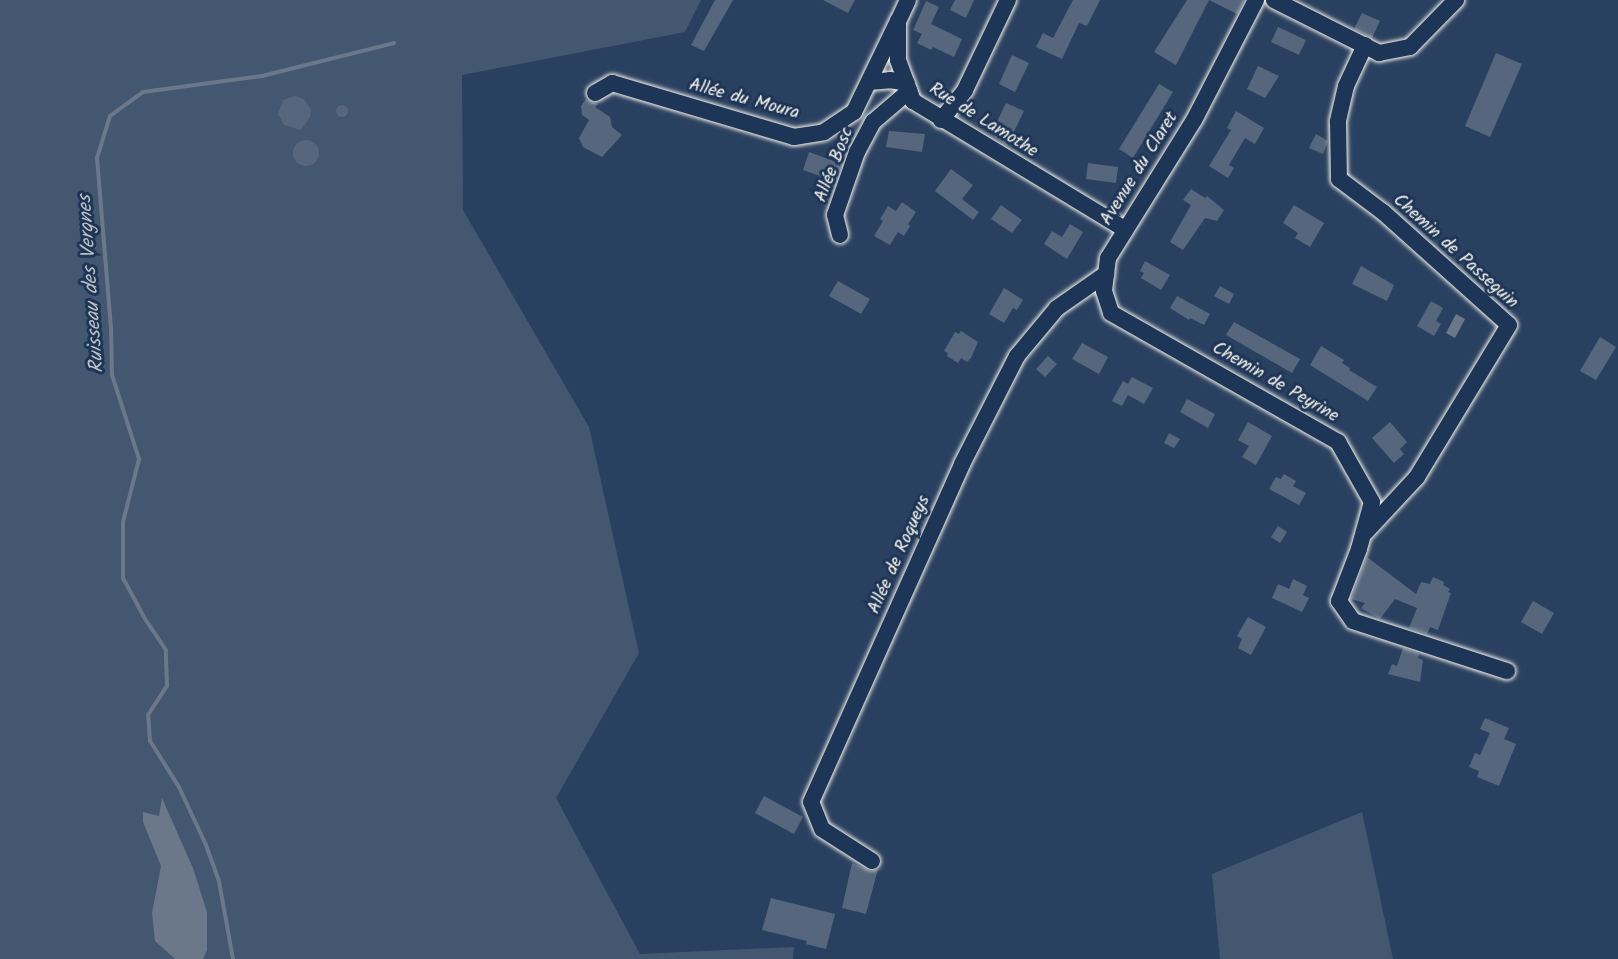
<!DOCTYPE html>
<html>
<head>
<meta charset="utf-8">
<style>
	body { margin:0 }
	#map { position:relative; width:1618px; height:959px; overflow:hidden; background:#2a4060; font-family:Kalam,sans-serif }
	div>[style] { position:absolute }
	.green>* { inset:0; background:#445771 }
	.water>* { inset:0; background:#6a788a }
	.stream>* { height:4px; margin:-2px; padding:0 2px; transform-origin:2px; border-radius:2px; background:#6a788a }
	.building>* { inset:0; background:#56677d }
	.round { border-radius:50% }
	.roads { filter:drop-shadow(0 0 2px #f4f1e8) drop-shadow(0 0 2px #f4f1e8) }
	.minor>* { height:16px; margin:-8px; padding:0 8px; transform-origin:8px; border-radius:8px; background:#1d3557 }
	span { translate:-50% -50%; white-space:nowrap; text-align:center; line-height:1.15; -webkit-text-stroke:6px #1d3557; paint-order:stroke }
	.street-label { font-size:18px; color:#f4f1e8 }
	.water-label { font-size:20px; color:#bdc1c2; font-style:italic }
</style>
</head>
<body>
<div id="map">
	<div class="green">
		<i style="clip-path:polygon(0 0,701px 0,685px 32px,462px 75px,463px 210px,589px 427px,639px 653px,556px 798px,640px 954px,794px 947px,793px 959px,0 959px)"></i>
		<i style="clip-path:polygon(1362px 812px,1393px 959px,1220px 959px,1212px 874px)"></i>
	</div>
	<div class="water">
		<i style="clip-path:polygon(1456px 314px,1465px 319px,1455px 338px,1446px 333px)"></i>
		<i style="clip-path:polygon(162px 798px,193px 868px,207px 912px,207px 950px,203px 959px,175px 959px,155px 941px,152px 913px,161px 866px,143px 822px,143px 812px,159px 816px)"></i>
	</div>
	<div class="stream">
		<i style="left:233px;top:959px;width:79px;rotate:-100.2deg"></i>
		<i style="left:219px;top:881px;width:38px;rotate:-110deg"></i>
		<i style="left:206px;top:845px;width:64px;rotate:-115deg"></i>
		<i style="left:179px;top:787px;width:54px;rotate:-122.2deg"></i>
		<i style="left:150px;top:741px;width:26px;rotate:-94deg"></i>
		<i style="left:148px;top:715px;width:35px;rotate:-57deg"></i>
		<i style="left:167px;top:686px;width:36px;rotate:-92deg"></i>
		<i style="left:166px;top:650px;width:37px;rotate:-124deg"></i>
		<i style="left:145px;top:619px;width:47px;rotate:-118.2deg"></i>
		<i style="left:123px;top:578px;width:56px;rotate:-90deg"></i>
		<i style="left:123px;top:522px;width:65px;rotate:-75.7deg"></i>
		<i style="left:139px;top:459px;width:88px;rotate:-107.8deg"></i>
		<i style="left:112px;top:375px;width:47px;rotate:-91.2deg"></i>
		<i style="left:111px;top:328px;width:171px;rotate:-94.7deg"></i>
		<i style="left:97px;top:158px;width:44px;rotate:-72.8deg"></i>
		<i style="left:110px;top:116px;width:41px;rotate:-36deg"></i>
		<i style="left:143px;top:92px;width:120px;rotate:-7.7deg"></i>
		<i style="left:262px;top:76px;width:136px;rotate:-14deg"></i>
	</div>
	<div class="building">
		<i style="clip-path:polygon(715px 0,733px 0,704px 51px,691px 45px)"></i>
		<i style="clip-path:polygon(823px 0,855px 0,848px 13px)"></i>
		<i style="clip-path:polygon(955px 0,974px 0,966px 18px,950px 10px)"></i>
		<i style="clip-path:polygon(1073px 0,1100px 0,1087px 26px,1079px 23px,1062px 59px,1036px 47px,1043px 33px,1053px 38px)"></i>
		<i style="clip-path:polygon(1187px 0,1244px 0,1237px 14px,1209px 0,1176px 65px,1154px 52px)"></i>
		<i style="clip-path:polygon(926px 1px,939px 7px,931px 24px,962px 39px,954px 57px,933px 47px,931px 50px,917px 43px,922px 34px,913px 30px)"></i>
		<i style="clip-path:polygon(1362px 13px,1380px 21px,1372px 38px,1354px 29px)"></i>
		<i style="clip-path:polygon(1278px 27px,1306px 40px,1299px 55px,1271px 42px)"></i>
		<i style="clip-path:polygon(1496px 53px,1522px 64px,1490px 137px,1465px 126px)"></i>
		<i style="clip-path:polygon(1012px 55px,1029px 63px,1015px 92px,999px 84px)"></i>
		<i style="clip-path:polygon(1258px 66px,1279px 76px,1265px 98px,1247px 89px)"></i>
		<i style="clip-path:polygon(1159px 84px,1173px 92px,1133px 158px,1119px 149px)"></i>
		<i style="clip-path:polygon(295px 96px,304px 99px,311px 110px,310px 117px,301px 130px,284px 125px,278px 114px,283px 100px)"></i>
		<i style="clip-path:polygon(586px 99px,598px 104px,595px 107px,610px 117px,612px 127px,622px 135px,602px 157px,583px 147px,579px 138px,589px 120px,582px 115px,581px 106px)"></i>
		<i style="clip-path:polygon(1006px 103px,1024px 111px,1007px 146px,991px 134px)"></i>
		<i class="round" style="left:336px;top:105px;width:12px;height:12px"></i>
		<i style="clip-path:polygon(1236px 111px,1264px 128px,1255px 144px,1245px 138px,1229px 165px,1234px 168px,1228px 178px,1209px 166px,1231px 130px,1227px 128px)"></i>
		<i style="clip-path:polygon(889px 131px,925px 134px,922px 152px,886px 147px)"></i>
		<i style="clip-path:polygon(1316px 134px,1328px 141px,1323px 154px,1309px 148px)"></i>
		<i class="round" style="left:293px;top:140px;width:26px;height:26px"></i>
		<i style="clip-path:polygon(809px 152px,842px 164px,829px 191px,816px 184px,820px 176px,803px 170px)"></i>
		<i style="clip-path:polygon(1088px 163px,1118px 167px,1116px 183px,1086px 179px)"></i>
		<i style="clip-path:polygon(951px 169px,973px 185px,962px 199px,979px 212px,973px 220px,935px 191px)"></i>
		<i style="clip-path:polygon(1191px 189px,1205px 198px,1207px 196px,1224px 210px,1217px 221px,1205px 218px,1183px 250px,1170px 242px,1191px 205px,1183px 200px)"></i>
		<i style="clip-path:polygon(902px 202px,916px 212px,908px 224px,910px 226px,904px 236px,898px 232px,890px 245px,874px 236px,883px 221px,880px 219px,888px 206px,896px 211px)"></i>
		<i style="clip-path:polygon(1001px 205px,1022px 220px,1012px 233px,991px 219px)"></i>
		<i style="clip-path:polygon(1294px 205px,1324px 223px,1310px 247px,1295px 238px,1298px 233px,1283px 223px)"></i>
		<i style="clip-path:polygon(1070px 224px,1083px 232px,1067px 259px,1044px 244px,1052px 231px,1062px 237px)"></i>
		<i style="clip-path:polygon(1145px 261px,1170px 275px,1161px 290px,1141px 278px,1144px 273px,1140px 271px)"></i>
		<i style="clip-path:polygon(1361px 266px,1394px 285px,1387px 301px,1352px 284px)"></i>
		<i style="clip-path:polygon(838px 281px,870px 299px,861px 314px,829px 296px)"></i>
		<i style="clip-path:polygon(1220px 286px,1234px 294px,1229px 304px,1214px 296px)"></i>
		<i style="clip-path:polygon(1004px 288px,1023px 300px,1017px 310px,1013px 308px,1004px 323px,989px 314px)"></i>
		<i style="clip-path:polygon(1177px 296px,1210px 314px,1204px 325px,1190px 318px,1189px 320px,1170px 308px)"></i>
		<i style="clip-path:polygon(1431px 301px,1443px 308px,1436px 321px,1441px 324px,1434px 336px,1417px 326px)"></i>
		<i style="clip-path:polygon(1234px 322px,1300px 359px,1292px 373px,1226px 335px)"></i>
		<i style="clip-path:polygon(961px 331px,978px 342px,971px 358px,967px 362px,961px 358px,958px 363px,947px 356px,948px 353px,944px 351px,955px 332px,959px 334px)"></i>
		<i style="clip-path:polygon(1600px 337px,1616px 347px,1596px 380px,1580px 371px)"></i>
		<i style="clip-path:polygon(1082px 343px,1108px 357px,1099px 374px,1072px 359px)"></i>
		<i style="clip-path:polygon(1321px 346px,1344px 360px,1342px 363px,1350px 368px,1349px 370px,1377px 387px,1368px 401px,1310px 365px)"></i>
		<i style="clip-path:polygon(1048px 356px,1057px 364px,1045px 377px,1036px 369px)"></i>
		<i style="clip-path:polygon(1132px 377px,1153px 388px,1144px 404px,1128px 395px,1122px 406px,1112px 401px,1123px 381px,1128px 384px)"></i>
		<i style="clip-path:polygon(1187px 399px,1215px 414px,1208px 428px,1180px 412px)"></i>
		<i style="clip-path:polygon(1248px 422px,1272px 436px,1256px 465px,1242px 457px,1249px 446px,1238px 440px)"></i>
		<i style="clip-path:polygon(1390px 422px,1407px 442px,1400px 449px,1404px 454px,1394px 463px,1372px 438px)"></i>
		<i style="clip-path:polygon(1169px 433px,1180px 439px,1174px 448px,1164px 443px)"></i>
		<i style="clip-path:polygon(1284px 474px,1296px 481px,1293px 486px,1306px 493px,1299px 505px,1269px 489px,1276px 477px,1281px 479px)"></i>
		<i style="clip-path:polygon(1278px 526px,1287px 532px,1280px 543px,1271px 537px)"></i>
		<i style="clip-path:polygon(1367px 557px,1416px 594px,1421px 582px,1430px 584px,1433px 577px,1444px 582px,1443px 585px,1450px 589px,1448px 592px,1451px 593px,1438px 630px,1430px 627px,1427px 634px,1409px 628px,1417px 608px,1395px 599px,1380px 619px,1361px 608px,1365px 603px,1351px 599px)"></i>
		<i style="clip-path:polygon(1293px 579px,1307px 586px,1303px 595px,1309px 598px,1302px 612px,1272px 598px,1278px 584px,1289px 589px)"></i>
		<i style="clip-path:polygon(1533px 601px,1554px 613px,1542px 634px,1521px 622px)"></i>
		<i style="clip-path:polygon(1248px 617px,1266px 627px,1251px 655px,1238px 648px,1242px 639px,1237px 636px)"></i>
		<i style="clip-path:polygon(1403px 648px,1419px 654px,1418px 658px,1423px 660px,1420px 682px,1388px 674px,1392px 664px,1397px 666px)"></i>
		<i style="clip-path:polygon(1485px 718px,1509px 728px,1504px 739px,1516px 744px,1499px 786px,1477px 777px,1479px 771px,1469px 767px,1475px 753px,1480px 755px,1490px 733px,1480px 729px)"></i>
		<i style="clip-path:polygon(764px 796px,803px 817px,794px 834px,755px 813px)"></i>
		<i style="clip-path:polygon(852px 863px,871px 871px,878px 869px,866px 914px,842px 908px)"></i>
		<i style="clip-path:polygon(771px 898px,835px 914px,826px 949px,806px 944px,807px 941px,762px 930px)"></i>
	</div>
	<div class="roads">
		<div class="minor">
			<i style="left:908px;top:0;width:23px;rotate:115deg"></i>
			<i style="left:898px;top:21px;width:39px;rotate:90deg"></i>
			<i style="left:898px;top:60px;width:44px;rotate:69.9deg"></i>
			<i style="left:913px;top:101px;width:247px;rotate:31.2deg"></i>
			<i style="left:1256px;top:0;width:135px;rotate:117.3deg"></i>
			<i style="left:1194px;top:120px;width:163px;rotate:121.9deg"></i>
			<i style="left:1108px;top:258px;width:33px;rotate:97deg"></i>
			<i style="left:1104px;top:291px;width:23px;rotate:72deg"></i>
			<i style="left:1111px;top:313px;width:261px;rotate:29.6deg"></i>
			<i style="left:1338px;top:442px;width:69px;rotate:60.5deg"></i>
			<i style="left:1372px;top:502px;width:49px;rotate:105.5deg"></i>
			<i style="left:1359px;top:549px;width:56px;rotate:111deg"></i>
			<i style="left:1339px;top:601px;width:24px;rotate:55deg"></i>
			<i style="left:1353px;top:621px;width:162px;rotate:18deg"></i>
			<i style="left:1274px;top:0;width:118px;rotate:26.8deg"></i>
			<i style="left:1379px;top:53px;width:32px;rotate:-11deg"></i>
			<i style="left:1410px;top:47px;width:66px;rotate:-45.6deg"></i>
			<i style="left:1365px;top:45px;width:45px;rotate:114.9deg"></i>
			<i style="left:1346px;top:86px;width:37px;rotate:103deg"></i>
			<i style="left:1338px;top:122px;width:57px;rotate:89deg"></i>
			<i style="left:1339px;top:179px;width:55px;rotate:36.9deg"></i>
			<i style="left:1383px;top:212px;width:169px;rotate:41.9deg"></i>
			<i style="left:1509px;top:325px;width:178px;rotate:121.2deg"></i>
			<i style="left:1417px;top:477px;width:76px;rotate:132.9deg"></i>
			<i style="left:869px;top:82px;width:21px;rotate:-5deg"></i>
			<i style="left:890px;top:80px;width:17px;rotate:10deg"></i>
			<i style="left:595px;top:93px;width:20px;rotate:-30deg"></i>
			<i style="left:612px;top:83px;width:190px;rotate:16.5deg"></i>
			<i style="left:794px;top:137px;width:30px;rotate:-9deg"></i>
			<i style="left:824px;top:132px;width:36px;rotate:-34deg"></i>
			<i style="left:854px;top:112px;width:101px;rotate:-64.2deg"></i>
			<i style="left:941px;top:120px;width:38px;rotate:-51deg"></i>
			<i style="left:965px;top:90px;width:100px;rotate:-64.5deg"></i>
			<i style="left:840px;top:235px;width:21px;rotate:-104deg"></i>
			<i style="left:835px;top:215px;width:67px;rotate:-70.8deg"></i>
			<i style="left:857px;top:152px;width:34px;rotate:-62deg"></i>
			<i style="left:873px;top:122px;width:48px;rotate:-40.7deg"></i>
			<i style="left:872px;top:861px;width:59px;rotate:-147.4deg"></i>
			<i style="left:822px;top:829px;width:29px;rotate:-112deg"></i>
			<i style="left:811px;top:802px;width:370px;rotate:-65.9deg"></i>
			<i style="left:962px;top:464px;width:121px;rotate:-63deg"></i>
			<i style="left:1017px;top:356px;width:62px;rotate:-50.2deg"></i>
			<i style="left:1057px;top:308px;width:60px;rotate:-34.8deg"></i>
		</div>
	</div>
	<div class="street-label">
		<span style="left:744px;top:100px;rotate:15deg">Allée du Moura</span>
		<span style="left:983px;top:121px;rotate:32deg">Rue de Lamothe</span>
		<span style="left:835px;top:165px;rotate:-69deg">Allée Bosc</span>
		<span style="left:1140px;top:169px;rotate:-58deg">Avenue du Claret</span>
		<span style="left:1455px;top:252px;rotate:42deg">Chemin de Passeguin</span>
		<span style="left:1275px;top:383px;rotate:30deg">Chemin de Peyrine</span>
		<span style="left:900px;top:555px;rotate:-66deg">Allée de Roqueys</span>
	</div>
	<div class="water-label">
		<span style="left:92px;top:284px;rotate:-94deg">Ruisseau des Vergnes</span>
	</div>
</div>
</body>
</html>
